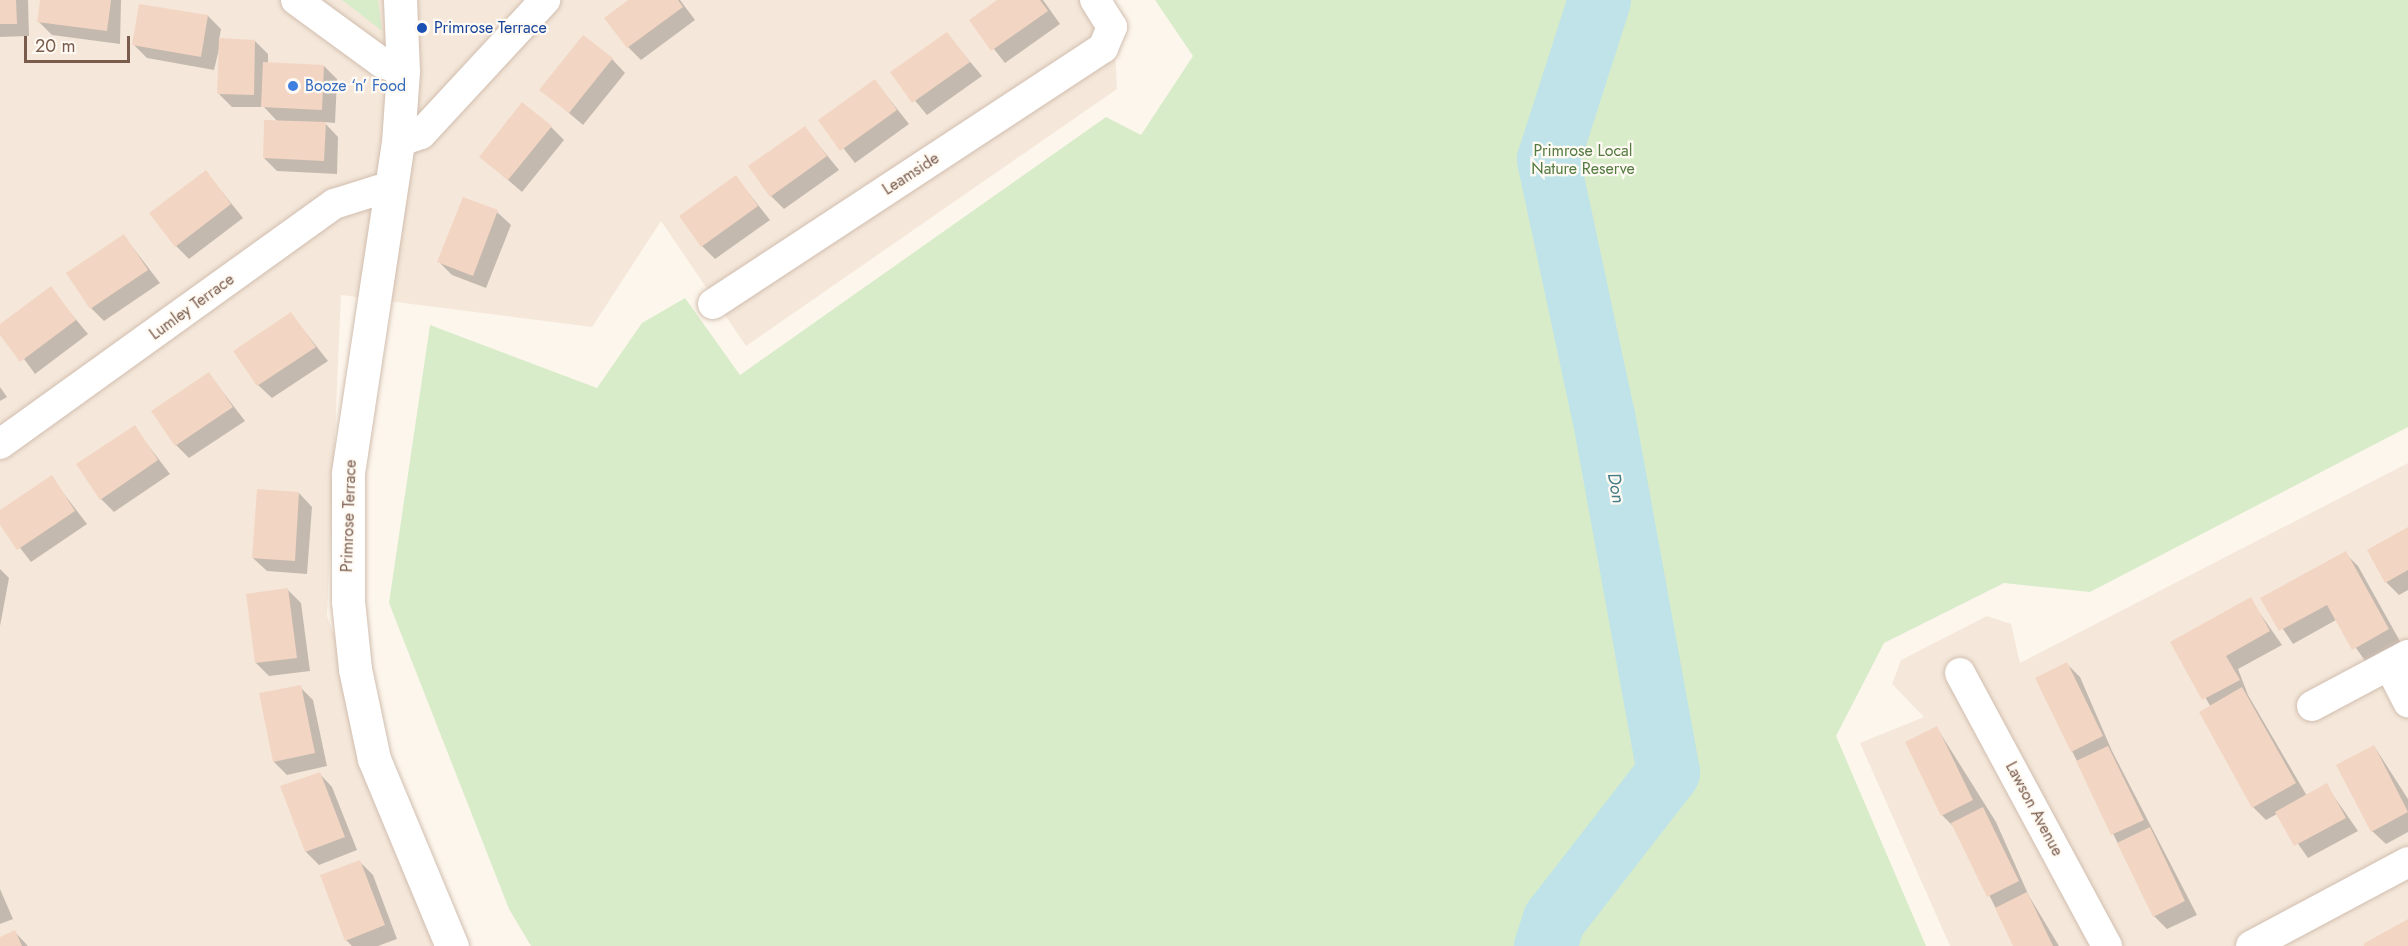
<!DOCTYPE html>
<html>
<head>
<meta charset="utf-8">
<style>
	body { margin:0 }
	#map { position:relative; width:2408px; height:946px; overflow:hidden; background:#fdf6ec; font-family:Jost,sans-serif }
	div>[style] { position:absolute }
	.residential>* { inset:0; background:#f5e8da }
	.green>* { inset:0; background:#d8ecc9 }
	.shadow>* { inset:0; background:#0003 }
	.river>* { height:63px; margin:-31.5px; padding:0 31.5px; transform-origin:31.5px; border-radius:31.5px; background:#bfe3e8 }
	.building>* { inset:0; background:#f3d5c3 }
	.roads { filter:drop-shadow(0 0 2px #d1beb0) drop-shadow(0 0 2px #d1beb0) }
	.street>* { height:30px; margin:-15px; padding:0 15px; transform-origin:15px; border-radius:15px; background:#fff }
	.secondary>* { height:33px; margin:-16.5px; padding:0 16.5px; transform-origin:16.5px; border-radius:16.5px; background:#fff }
	.dots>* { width:16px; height:16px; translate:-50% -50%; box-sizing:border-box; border:3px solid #fffaf3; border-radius:50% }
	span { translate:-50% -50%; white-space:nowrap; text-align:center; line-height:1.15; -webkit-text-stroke:4.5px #fffaf3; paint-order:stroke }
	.transit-label { font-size:16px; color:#164399 }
	.left { translate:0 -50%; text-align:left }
	.shop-label { font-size:16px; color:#366cbe }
	.park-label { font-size:16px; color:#537a41 }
	.street-label { font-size:16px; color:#7a5c4d }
	.water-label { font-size:18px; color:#437c86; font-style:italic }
	.scale { position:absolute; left:24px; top:36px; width:106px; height:27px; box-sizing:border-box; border:3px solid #7a5c4d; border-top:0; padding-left:8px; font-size:18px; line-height:21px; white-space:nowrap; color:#7a5c4d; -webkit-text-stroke:4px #fffaf3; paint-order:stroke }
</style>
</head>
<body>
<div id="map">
	<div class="residential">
		<i style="clip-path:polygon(0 0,1112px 0,1117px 89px,746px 346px,661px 221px,592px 327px,341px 295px,327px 616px,453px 946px,0 946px)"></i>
		<i style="clip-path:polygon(2408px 463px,2408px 946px,1950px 946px,1860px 743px,1924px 717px,1892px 684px,1901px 660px,1987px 616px,2011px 624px,2020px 663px)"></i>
	</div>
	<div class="green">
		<i style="clip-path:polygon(342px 0,378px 0,382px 31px)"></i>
		<i style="clip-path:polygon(1155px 0,2408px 0,2408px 427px,2090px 592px,2004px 583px,1884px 643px,1836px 736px,1926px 946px,531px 946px,509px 909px,389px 603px,430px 325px,597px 388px,642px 323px,685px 298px,740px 375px,1106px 117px,1141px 135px,1193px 56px)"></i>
	</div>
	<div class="shadow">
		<i style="clip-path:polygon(0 0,28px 0,29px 36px,0 37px)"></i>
		<i style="clip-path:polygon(41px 0,121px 0,120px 44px,52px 35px,39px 22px)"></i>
		<i style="clip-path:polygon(630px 0,680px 0,695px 20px,641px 60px,628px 47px)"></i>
		<i style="clip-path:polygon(1000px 0,1043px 0,1060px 24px,1005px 63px,971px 20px)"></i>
		<i style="clip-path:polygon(208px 16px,221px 29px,219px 40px,255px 41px,268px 54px,268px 64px,324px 66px,337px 79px,335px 123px,324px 122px,338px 137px,337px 174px,277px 171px,264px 158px,278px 122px,264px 107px,232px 107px,219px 94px,220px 45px,214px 70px,147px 58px,134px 45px)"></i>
		<i style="clip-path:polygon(947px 34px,982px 76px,927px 115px,892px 73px)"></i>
		<i style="clip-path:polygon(612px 59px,625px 73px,583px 125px,541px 89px)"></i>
		<i style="clip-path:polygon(875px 81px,909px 124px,855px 163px,821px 120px)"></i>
		<i style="clip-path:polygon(551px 127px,564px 140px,522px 192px,481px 157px)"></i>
		<i style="clip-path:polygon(804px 127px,839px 170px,784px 209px,771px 196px)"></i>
		<i style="clip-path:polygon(206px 172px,243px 218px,189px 259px,176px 246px)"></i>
		<i style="clip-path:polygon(736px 177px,770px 220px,715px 259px,702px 246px)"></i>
		<i style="clip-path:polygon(497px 212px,511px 225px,486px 288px,452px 275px,439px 262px)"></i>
		<i style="clip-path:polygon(124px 236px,160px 283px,104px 321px,91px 308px)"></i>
		<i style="clip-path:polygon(50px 288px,88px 334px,35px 374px,0 326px)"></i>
		<i style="clip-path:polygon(291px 314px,328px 361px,272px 398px,258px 385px)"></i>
		<i style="clip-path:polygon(209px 374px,245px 421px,189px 458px,176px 445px)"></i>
		<i style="clip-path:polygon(0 387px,7px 397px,0 401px)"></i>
		<i style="clip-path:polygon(134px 427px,170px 474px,114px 512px,101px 499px)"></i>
		<i style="clip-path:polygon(51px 477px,87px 524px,31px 562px,0 522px,0 512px)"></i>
		<i style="clip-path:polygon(299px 493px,312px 507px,307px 574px,267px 571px,253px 558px)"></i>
		<i style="clip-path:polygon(2408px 528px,2408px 590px,2399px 595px,2386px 582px)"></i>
		<i style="clip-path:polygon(2345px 553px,2358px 566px,2401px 643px,2366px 662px,2336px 620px,2293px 644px,2262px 598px)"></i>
		<i style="clip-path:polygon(0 569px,9px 578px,0 626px)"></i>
		<i style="clip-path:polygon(288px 590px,301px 603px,310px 671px,269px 676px,256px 663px)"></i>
		<i style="clip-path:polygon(2250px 599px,2282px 645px,2238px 669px,2248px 695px,2307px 796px,2326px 785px,2358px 831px,2308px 858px,2277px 814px,2266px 820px,2253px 807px,2211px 707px,2172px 643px)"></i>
		<i style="clip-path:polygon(2067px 664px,2080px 677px,2112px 751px,2197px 915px,2167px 929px,2154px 916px,2072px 751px)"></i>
		<i style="clip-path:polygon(300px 687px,313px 700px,327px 766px,287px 775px,274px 762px)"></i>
		<i style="clip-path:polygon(1937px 728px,1996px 822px,2029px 896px,2059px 946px,2015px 946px,1955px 828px,1942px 815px)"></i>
		<i style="clip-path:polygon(2374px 746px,2408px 799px,2408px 832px,2386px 844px,2372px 831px)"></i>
		<i style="clip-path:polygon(319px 773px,332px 787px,357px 850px,319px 865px,306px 852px)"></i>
		<i style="clip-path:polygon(360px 862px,373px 875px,397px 939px,378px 946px,352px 946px,346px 940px)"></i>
		<i style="clip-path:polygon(0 889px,13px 919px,0 924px)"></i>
		<i style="clip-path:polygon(15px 932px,28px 946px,0 946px,0 938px)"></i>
	</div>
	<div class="river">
		<i style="left:1545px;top:946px;width:28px;rotate:-72deg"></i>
		<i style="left:1554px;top:919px;width:186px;rotate:-52.2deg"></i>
		<i style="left:1668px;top:772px;width:362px;rotate:-100.3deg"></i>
		<i style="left:1603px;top:416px;width:263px;rotate:-102.1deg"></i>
		<i style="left:1548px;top:159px;width:167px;rotate:-72.2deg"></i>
	</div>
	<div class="building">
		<i style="clip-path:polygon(0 0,16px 0,17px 24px,0 24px)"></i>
		<i style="clip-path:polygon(40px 0,111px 0,107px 31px,37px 22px)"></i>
		<i style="clip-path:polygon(628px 0,678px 0,683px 7px,627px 48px,604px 18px)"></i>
		<i style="clip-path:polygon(997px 0,1040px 0,1048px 11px,991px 51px,969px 20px)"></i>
		<i style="clip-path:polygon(139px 4px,208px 15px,201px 57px,132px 45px)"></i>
		<i style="clip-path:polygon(947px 32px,970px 62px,912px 103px,890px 72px)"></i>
		<i style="clip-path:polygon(583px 35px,613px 58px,569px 113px,539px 90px)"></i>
		<i style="clip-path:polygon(219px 38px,255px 40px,254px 95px,217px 94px)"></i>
		<i style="clip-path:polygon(263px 62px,324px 65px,322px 110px,261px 107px)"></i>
		<i style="clip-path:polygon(875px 79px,897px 110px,840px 151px,818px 120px)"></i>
		<i style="clip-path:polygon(522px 102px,552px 126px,508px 180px,479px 157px)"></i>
		<i style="clip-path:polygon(264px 120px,326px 122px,324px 161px,263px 158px)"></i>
		<i style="clip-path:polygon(805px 126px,827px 156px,770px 197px,748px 166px)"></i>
		<i style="clip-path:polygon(206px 170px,231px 204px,175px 247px,149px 213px)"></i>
		<i style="clip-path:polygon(736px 175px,758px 206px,701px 247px,679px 216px)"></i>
		<i style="clip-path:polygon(463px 197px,498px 210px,473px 276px,437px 262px)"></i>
		<i style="clip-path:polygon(124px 234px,148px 270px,90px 309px,66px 273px)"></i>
		<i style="clip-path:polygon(51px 286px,76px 320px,20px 362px,0 335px,0 324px)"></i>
		<i style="clip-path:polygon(291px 312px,316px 347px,257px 386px,233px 351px)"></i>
		<i style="clip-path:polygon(209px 372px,233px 407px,175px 446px,151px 411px)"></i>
		<i style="clip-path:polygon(135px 425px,158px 460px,100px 500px,76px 464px)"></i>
		<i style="clip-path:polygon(52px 475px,75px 511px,17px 550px,0 525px,0 510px)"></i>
		<i style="clip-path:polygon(257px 489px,299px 492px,295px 561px,252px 558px)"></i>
		<i style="clip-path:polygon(2408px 527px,2408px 570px,2385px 583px,2367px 550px)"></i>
		<i style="clip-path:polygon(2346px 551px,2389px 629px,2352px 650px,2327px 605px,2279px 631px,2260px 598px)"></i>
		<i style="clip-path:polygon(288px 588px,297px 658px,255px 663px,246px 594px)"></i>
		<i style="clip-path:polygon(2251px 597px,2270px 631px,2226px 656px,2240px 680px,2202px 700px,2170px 642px)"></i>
		<i style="clip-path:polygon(2067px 662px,2103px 736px,2071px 752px,2035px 678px)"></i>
		<i style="clip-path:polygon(301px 685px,315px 753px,273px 762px,259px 693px)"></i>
		<i style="clip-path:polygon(2242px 687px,2296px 783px,2252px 808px,2199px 712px)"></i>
		<i style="clip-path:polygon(1937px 726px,1973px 800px,1941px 816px,1905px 742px)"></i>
		<i style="clip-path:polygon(2374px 745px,2408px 812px,2371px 832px,2336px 765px)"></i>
		<i style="clip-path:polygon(2108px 746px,2144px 820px,2111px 835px,2076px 761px)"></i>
		<i style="clip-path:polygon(320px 772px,345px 837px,305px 852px,280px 786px)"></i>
		<i style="clip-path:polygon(2327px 783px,2346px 818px,2294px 846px,2275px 812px)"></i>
		<i style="clip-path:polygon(1983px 807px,2019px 881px,1987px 897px,1951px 823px)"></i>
		<i style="clip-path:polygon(2150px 827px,2185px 901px,2153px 917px,2117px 843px)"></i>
		<i style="clip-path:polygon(360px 860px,385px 925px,345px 941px,320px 875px)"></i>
		<i style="clip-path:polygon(2027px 892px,2053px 946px,2013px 946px,1995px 908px)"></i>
		<i style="clip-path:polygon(2408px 919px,2408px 946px,2364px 946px,2363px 944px)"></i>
		<i style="clip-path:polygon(15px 930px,22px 946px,0 946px,0 937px)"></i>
	</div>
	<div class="roads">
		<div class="street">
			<i style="left:296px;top:0;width:105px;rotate:36.1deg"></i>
			<i style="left:381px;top:62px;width:24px;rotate:22deg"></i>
			<i style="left:398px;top:142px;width:24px;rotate:-19deg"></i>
			<i style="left:421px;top:134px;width:183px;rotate:-47.2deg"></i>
			<i style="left:713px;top:304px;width:467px;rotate:-33.3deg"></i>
			<i style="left:1103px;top:48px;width:23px;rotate:-67deg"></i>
			<i style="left:1112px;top:27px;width:32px;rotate:-122deg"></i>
			<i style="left:0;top:444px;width:411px;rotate:-35.7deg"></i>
			<i style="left:334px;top:204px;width:60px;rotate:-17.5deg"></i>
			<i style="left:2389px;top:665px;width:42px;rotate:62.8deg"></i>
			<i style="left:1960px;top:673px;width:310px;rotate:61.7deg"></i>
			<i style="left:2312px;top:706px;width:109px;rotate:-28deg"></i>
			<i style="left:2251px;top:946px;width:178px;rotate:-28.1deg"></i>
		</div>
		<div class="secondary">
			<i style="left:400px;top:0;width:71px;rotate:87.6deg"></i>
			<i style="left:403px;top:71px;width:71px;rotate:94deg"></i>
			<i style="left:398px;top:142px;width:336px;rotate:98.6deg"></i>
			<i style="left:348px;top:474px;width:127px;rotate:90deg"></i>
			<i style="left:348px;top:601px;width:68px;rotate:84.1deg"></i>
			<i style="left:355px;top:669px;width:92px;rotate:78.1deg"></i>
			<i style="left:374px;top:759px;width:203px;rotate:67.4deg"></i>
		</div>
	</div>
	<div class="dots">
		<i style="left:422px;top:28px;background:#1a4fb4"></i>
		<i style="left:293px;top:86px;background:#3f7fe0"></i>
	</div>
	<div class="transit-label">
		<span class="left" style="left:434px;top:28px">Primrose Terrace</span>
	</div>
	<div class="shop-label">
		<span class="left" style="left:305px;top:86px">Booze ‘n’ Food</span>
	</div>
	<div class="park-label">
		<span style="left:1583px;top:160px">Primrose Local<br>Nature Reserve</span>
	</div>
	<div class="street-label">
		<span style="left:911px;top:174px;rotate:-33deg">Leamside</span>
		<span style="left:192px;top:307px;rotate:-36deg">Lumley Terrace</span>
		<span style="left:349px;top:516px;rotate:-88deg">Primrose Terrace</span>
		<span style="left:2034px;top:809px;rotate:62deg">Lawson Avenue</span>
	</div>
	<div class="water-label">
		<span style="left:1616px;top:488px;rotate:80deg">Don</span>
	</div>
	<div class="scale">20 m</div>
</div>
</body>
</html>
